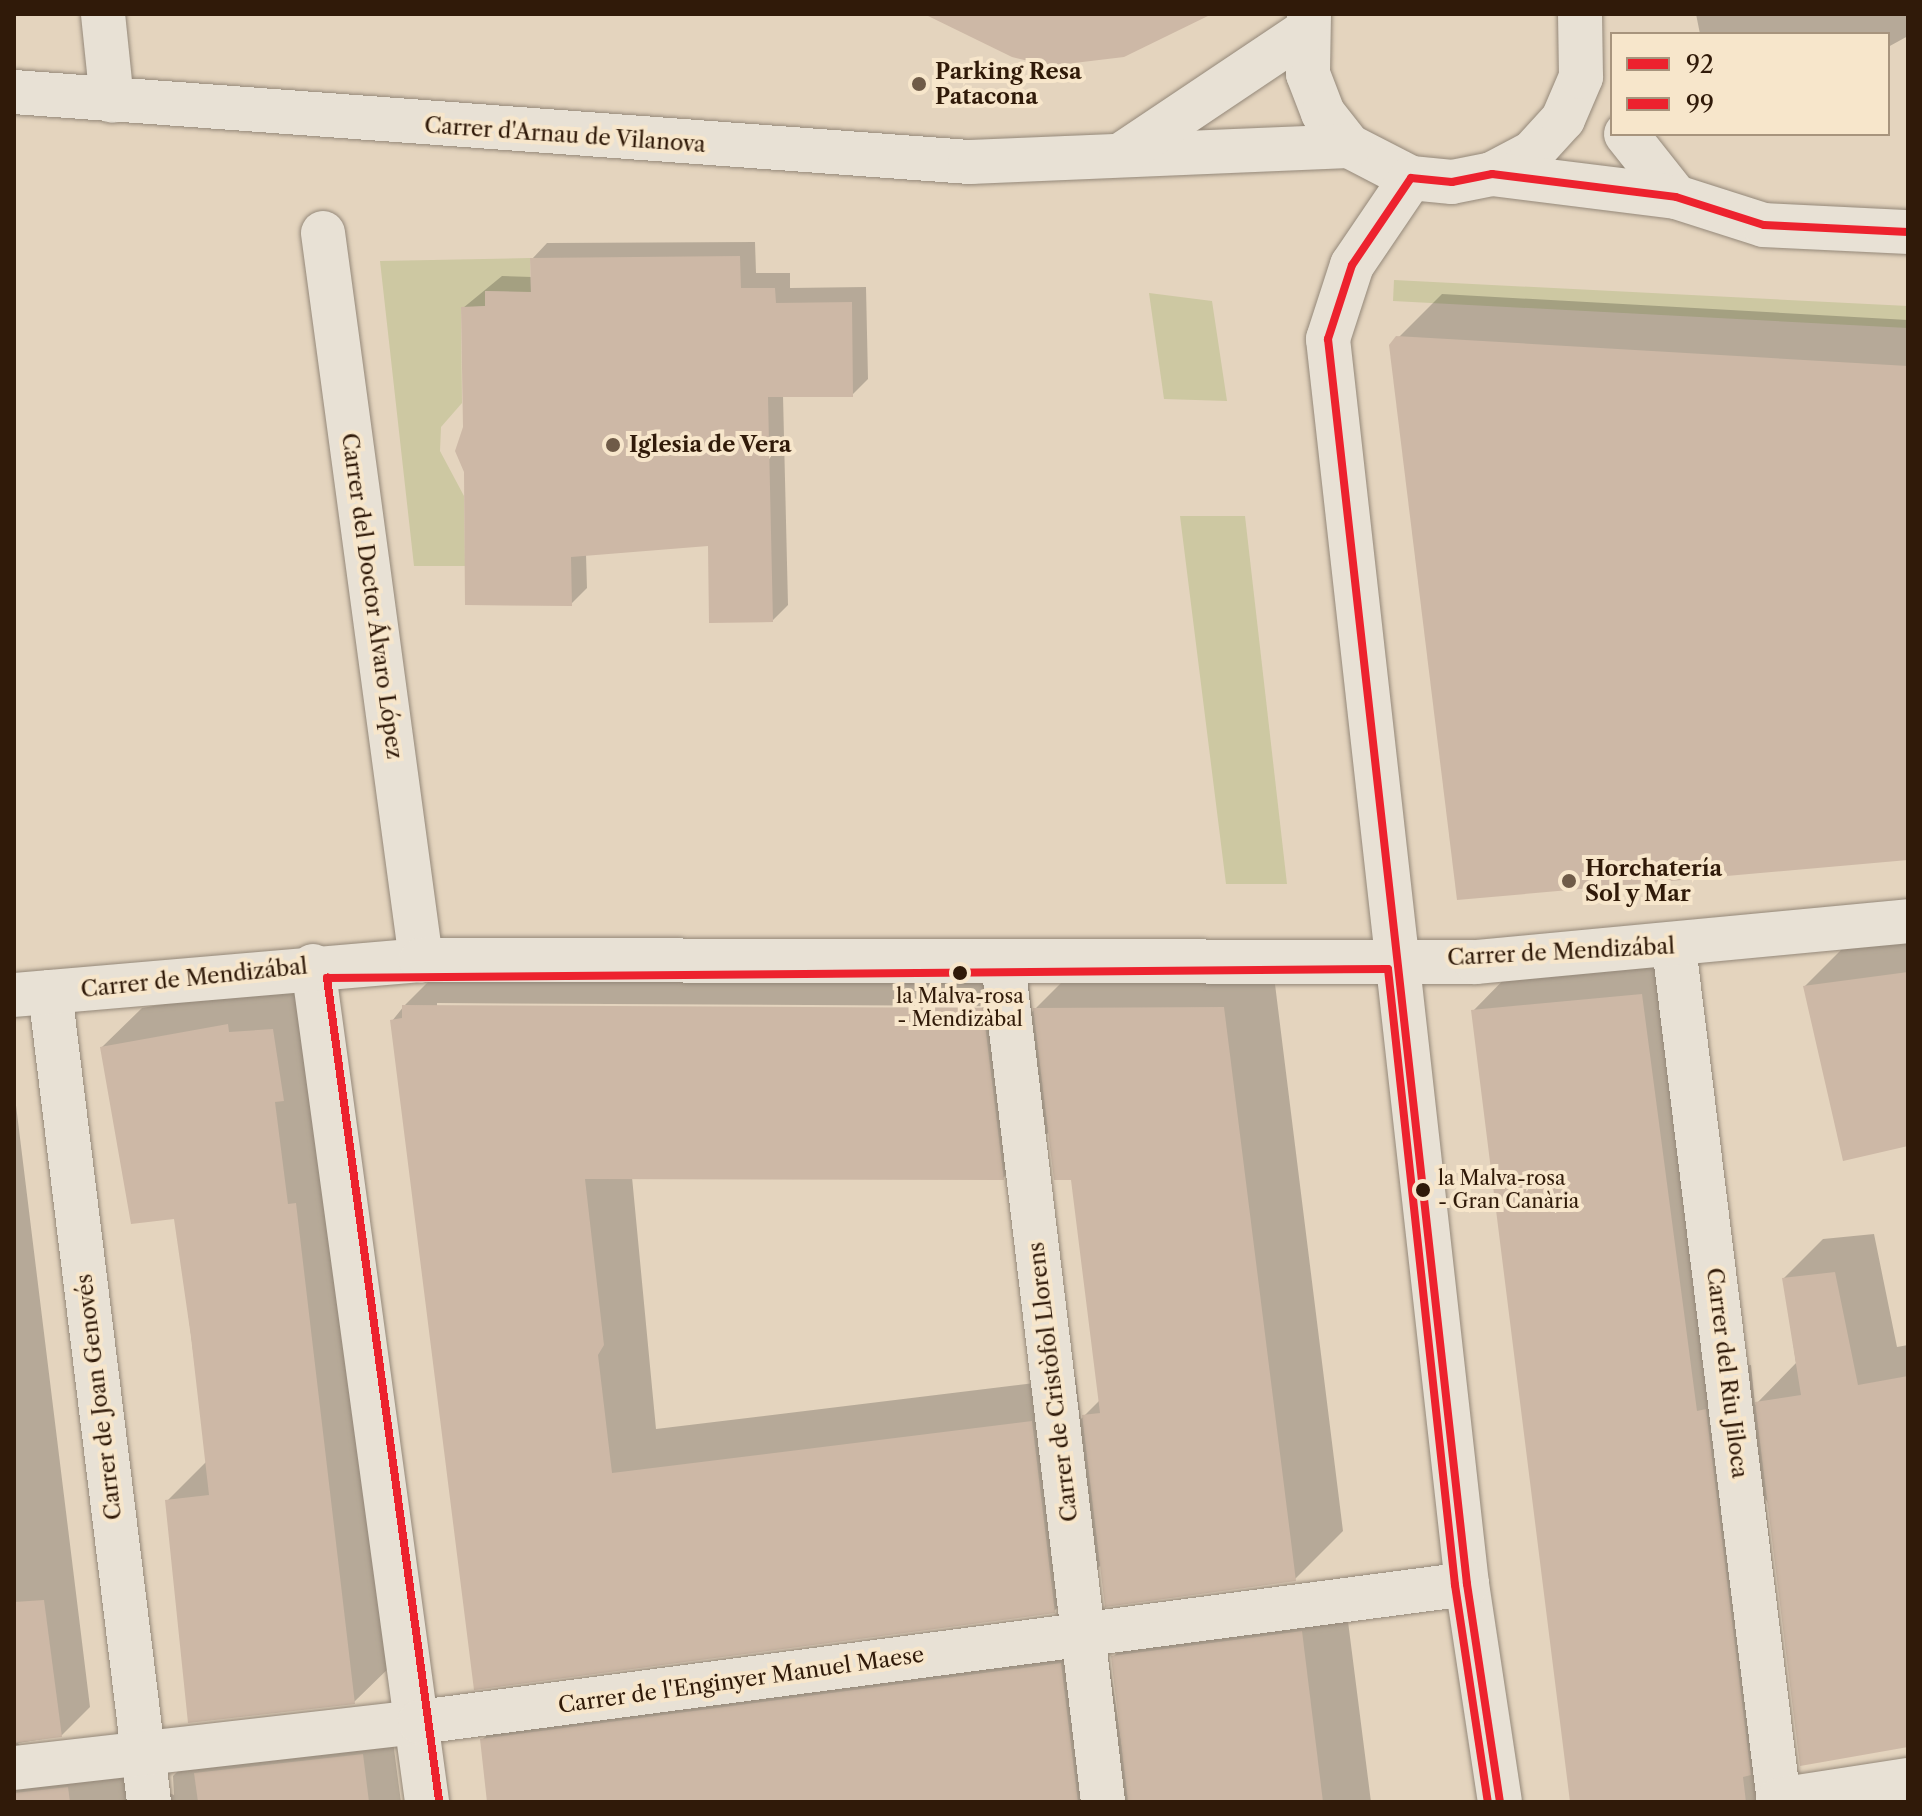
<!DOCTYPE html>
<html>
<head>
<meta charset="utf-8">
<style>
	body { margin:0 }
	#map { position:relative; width:1922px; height:1816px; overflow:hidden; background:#e4d4be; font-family:"Libre Caslon Text",serif }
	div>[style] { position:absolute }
	.green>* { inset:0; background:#cdc8a2 }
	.shadow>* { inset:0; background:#0003 }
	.building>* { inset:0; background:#cdb8a6 }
	.roads { filter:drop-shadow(0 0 2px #948879) drop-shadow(0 0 2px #948879) }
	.street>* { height:44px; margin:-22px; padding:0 22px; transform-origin:22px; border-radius:22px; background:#e8e1d5 }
	.bus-1>* { height:8px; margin:-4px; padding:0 4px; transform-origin:4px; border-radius:4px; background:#ed222e }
	.bus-2>* { height:8px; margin:-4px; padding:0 4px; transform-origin:4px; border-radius:4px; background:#ed222e }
	.dots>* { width:22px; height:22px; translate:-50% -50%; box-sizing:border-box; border:4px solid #f7e6cb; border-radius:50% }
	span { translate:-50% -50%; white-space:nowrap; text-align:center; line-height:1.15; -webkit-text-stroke:8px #f7e6cb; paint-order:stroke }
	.bus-label { font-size:20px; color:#301a09 }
	.left { translate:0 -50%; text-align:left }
	.poi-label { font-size:22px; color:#301a09; font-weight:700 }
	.street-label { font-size:22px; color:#301a09 }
	.frame { position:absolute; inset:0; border:16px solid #301a09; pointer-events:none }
	.legend { position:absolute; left:1610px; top:32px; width:280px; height:104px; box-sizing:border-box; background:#f7e6cb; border:2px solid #a7947d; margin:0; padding:10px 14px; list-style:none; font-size:24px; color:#301a09 }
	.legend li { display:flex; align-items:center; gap:16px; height:40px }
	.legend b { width:40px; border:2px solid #a7947d }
</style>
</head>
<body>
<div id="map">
	<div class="green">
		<i style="clip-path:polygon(530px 258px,531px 306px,515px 292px,485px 291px,485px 306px,461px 308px,462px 403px,441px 427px,440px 451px,464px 496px,465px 566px,414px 566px,380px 261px)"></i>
		<i style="clip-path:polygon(1394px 280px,1908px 306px,1908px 328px,1393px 301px)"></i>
		<i style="clip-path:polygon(1149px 293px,1212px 301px,1227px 401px,1164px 399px)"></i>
		<i style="clip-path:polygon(1180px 516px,1245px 516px,1287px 884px,1226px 884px)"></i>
	</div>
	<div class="shadow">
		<i style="clip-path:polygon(1696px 14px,1908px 14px,1908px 36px,1888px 47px,1888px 34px,1700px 34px)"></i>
		<i style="clip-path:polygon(755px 242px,756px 273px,790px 273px,790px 288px,866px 287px,868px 379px,852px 395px,783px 395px,788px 605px,773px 620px,710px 544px,586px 554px,587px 588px,571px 604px,463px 308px,502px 276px,532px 277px,532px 259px,547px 243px)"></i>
		<i style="clip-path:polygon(1442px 294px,1908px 320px,1908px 857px,1398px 338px)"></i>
		<i style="clip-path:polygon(1908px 941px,1908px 1144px,1805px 986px,1844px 947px)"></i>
		<i style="clip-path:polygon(1687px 950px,1742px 1366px,1751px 1365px,1755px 1405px,1796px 1363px,1784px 1278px,1823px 1239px,1874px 1234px,1897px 1347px,1908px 1345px,1908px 1747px,1765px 1498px,1798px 1802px,1575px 1802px,1473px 1011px,1518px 965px)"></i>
		<i style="clip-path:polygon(evenodd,1084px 960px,1272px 960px,1343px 1531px,1295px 1579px,1102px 1564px,1054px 1611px,475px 1687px,392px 1021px,404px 1006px,448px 962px,1027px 964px,1032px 1012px,1084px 960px,437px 1003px,993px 1006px,993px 1010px,437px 1007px,437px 1003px,1084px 960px,1050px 1131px,1073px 1178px,1101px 1399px,1081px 1419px,1076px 1378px,656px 1429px,632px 1177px,1003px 1178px,1050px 1131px)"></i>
		<i style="clip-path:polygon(267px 986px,312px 991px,394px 1663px,354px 1702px,167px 1501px,207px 1461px,176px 1216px,102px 1047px,142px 1008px)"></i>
		<i style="clip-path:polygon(14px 1089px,90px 1707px,61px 1736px,18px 1743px,32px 1762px,150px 1754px,157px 1788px,174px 1795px,173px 1776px,202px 1747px,391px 1726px,401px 1802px,14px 1802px)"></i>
		<i style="clip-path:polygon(1344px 1590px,1371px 1802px,489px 1802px,482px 1740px,524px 1698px,1103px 1621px,1126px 1772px,1113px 1657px,1155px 1615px)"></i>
	</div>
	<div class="building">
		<i style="clip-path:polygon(924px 14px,1212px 14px,1124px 57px,1049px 66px,1012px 57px)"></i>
		<i style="clip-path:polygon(740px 256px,741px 288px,775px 288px,776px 303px,852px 302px,853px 397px,768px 397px,773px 622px,709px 623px,708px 546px,571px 557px,572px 606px,465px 605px,464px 472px,455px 451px,463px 427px,461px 307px,485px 306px,485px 291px,531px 292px,530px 258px)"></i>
		<i style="clip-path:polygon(1396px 336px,1908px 366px,1908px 860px,1457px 900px,1389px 345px)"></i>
		<i style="clip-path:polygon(1908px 972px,1908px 1146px,1843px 1161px,1803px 986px)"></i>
		<i style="clip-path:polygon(1642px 994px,1697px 1411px,1706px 1409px,1751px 1775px,1743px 1777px,1746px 1802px,1570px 1802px,1471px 1010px)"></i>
		<i style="clip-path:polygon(402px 1005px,983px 1008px,1004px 1180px,585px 1179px,604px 1345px,598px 1355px,612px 1473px,1032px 1421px,1055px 1613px,474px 1690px,390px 1020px,402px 1018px)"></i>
		<i style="clip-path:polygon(1224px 1007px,1296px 1581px,1105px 1607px,1082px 1415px,1100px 1413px,1071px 1180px,1054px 1180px,1033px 1008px)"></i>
		<i style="clip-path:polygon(228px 1024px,229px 1032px,273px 1029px,284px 1101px,275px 1102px,288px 1204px,296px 1203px,355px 1704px,188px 1723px,165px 1500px,209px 1495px,191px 1337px,174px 1219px,131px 1224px,100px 1047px)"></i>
		<i style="clip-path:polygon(1835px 1272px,1858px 1385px,1908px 1376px,1908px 1747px,1800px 1766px,1755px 1402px,1801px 1395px,1782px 1278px)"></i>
		<i style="clip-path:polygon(44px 1600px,62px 1737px,14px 1743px,14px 1602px)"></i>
		<i style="clip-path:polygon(1302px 1631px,1323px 1802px,1128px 1802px,1111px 1656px)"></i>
		<i style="clip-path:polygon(1061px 1663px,1078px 1802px,487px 1802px,480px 1739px)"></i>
		<i style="clip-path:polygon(363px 1754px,369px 1802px,198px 1802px,194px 1773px)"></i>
		<i style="clip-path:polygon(68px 1787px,70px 1802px,14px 1802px,14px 1793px)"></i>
	</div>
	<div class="roads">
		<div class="street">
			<i style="left:103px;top:14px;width:87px;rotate:84.1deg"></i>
			<i style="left:1309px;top:14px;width:60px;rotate:91deg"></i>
			<i style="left:1308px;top:74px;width:42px;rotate:69deg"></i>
			<i style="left:1323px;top:113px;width:42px;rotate:51.8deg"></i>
			<i style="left:1349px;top:146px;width:70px;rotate:27.3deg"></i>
			<i style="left:1411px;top:178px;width:41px;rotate:5.6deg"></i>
			<i style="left:1452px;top:182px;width:41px;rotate:-11.3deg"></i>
			<i style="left:1492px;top:174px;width:45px;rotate:-27.7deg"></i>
			<i style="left:1532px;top:153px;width:46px;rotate:-47.6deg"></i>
			<i style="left:1563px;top:119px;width:46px;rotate:-66.8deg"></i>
			<i style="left:1581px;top:77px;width:63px;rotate:-90.9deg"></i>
			<i style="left:14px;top:92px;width:959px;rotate:4.19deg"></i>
			<i style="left:970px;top:162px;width:379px;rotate:-2.4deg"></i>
			<i style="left:1626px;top:134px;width:80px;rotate:51.6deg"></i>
			<i style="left:1121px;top:155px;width:221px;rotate:-33.8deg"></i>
			<i style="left:1492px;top:174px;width:185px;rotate:7.1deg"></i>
			<i style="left:1676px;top:197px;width:92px;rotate:17.7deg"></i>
			<i style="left:1764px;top:225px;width:144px;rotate:2.8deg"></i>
			<i style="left:1411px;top:178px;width:105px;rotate:124.1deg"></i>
			<i style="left:1352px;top:265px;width:78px;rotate:108deg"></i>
			<i style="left:1328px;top:339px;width:1253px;rotate:83.63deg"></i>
			<i style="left:1467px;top:1584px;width:220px;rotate:81.4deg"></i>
			<i style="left:323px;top:233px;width:734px;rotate:82.32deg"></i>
			<i style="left:1674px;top:947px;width:861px;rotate:83deg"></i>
			<i style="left:1003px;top:963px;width:845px;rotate:83.2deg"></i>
			<i style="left:313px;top:966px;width:844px;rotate:82.23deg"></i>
			<i style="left:50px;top:992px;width:816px;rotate:83.03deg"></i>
			<i style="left:14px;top:995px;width:409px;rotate:-4.9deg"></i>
			<i style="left:421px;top:960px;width:1055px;rotate:0.11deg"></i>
			<i style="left:1476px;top:962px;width:434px;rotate:-5.4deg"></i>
			<i style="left:14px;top:1768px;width:409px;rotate:-6.5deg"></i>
			<i style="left:420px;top:1722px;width:1056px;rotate:-7.51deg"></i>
			<i style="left:1779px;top:1800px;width:131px;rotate:-8.8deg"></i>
		</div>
	</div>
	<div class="bus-1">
		<i style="left:1411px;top:178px;width:105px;rotate:124.1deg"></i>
		<i style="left:1352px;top:265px;width:78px;rotate:108deg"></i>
		<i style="left:1328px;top:339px;width:1253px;rotate:83.63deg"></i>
		<i style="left:1467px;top:1584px;width:220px;rotate:81.4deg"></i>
		<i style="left:1411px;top:178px;width:41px;rotate:5.6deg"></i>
		<i style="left:1452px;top:182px;width:41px;rotate:-11.3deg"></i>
		<i style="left:1492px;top:174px;width:185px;rotate:7.1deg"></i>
		<i style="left:1676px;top:197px;width:92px;rotate:17.7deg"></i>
		<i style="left:1764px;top:225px;width:144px;rotate:2.8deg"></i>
	</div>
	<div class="bus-2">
		<i style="left:439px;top:1800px;width:830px;rotate:-97.76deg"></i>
		<i style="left:327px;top:978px;width:1061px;rotate:-0.49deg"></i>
		<i style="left:1388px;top:969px;width:620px;rotate:83.79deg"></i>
		<i style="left:1455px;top:1585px;width:219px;rotate:81.4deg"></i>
	</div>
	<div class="dots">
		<i style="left:919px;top:84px;background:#6f5b48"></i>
		<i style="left:613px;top:445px;background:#6f5b48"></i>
		<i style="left:1569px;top:881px;background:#6f5b48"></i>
		<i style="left:960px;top:973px;background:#301a09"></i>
		<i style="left:1423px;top:1190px;background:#301a09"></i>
	</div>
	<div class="bus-label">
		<span style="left:960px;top:1008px">la Malva-rosa<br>- Mendizàbal</span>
		<span class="left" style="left:1438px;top:1190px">la Malva-rosa<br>- Gran Canària</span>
	</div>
	<div class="poi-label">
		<span class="left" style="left:935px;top:84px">Parking Resa<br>Patacona</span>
		<span class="left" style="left:629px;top:445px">Iglesia de Vera</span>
		<span class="left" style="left:1585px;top:881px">Horchatería<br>Sol y Mar</span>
	</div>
	<div class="street-label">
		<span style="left:565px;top:135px;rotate:4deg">Carrer d'Arnau de Vilanova</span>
		<span style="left:372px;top:596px;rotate:82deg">Carrer del Doctor Álvaro López</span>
		<span style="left:1561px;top:952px;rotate:-3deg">Carrer de Mendizábal</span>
		<span style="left:194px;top:978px;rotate:-6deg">Carrer de Mendizábal</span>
		<span style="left:1727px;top:1373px;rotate:83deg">Carrer del Riu Jiloca</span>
		<span style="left:1053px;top:1382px;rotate:-97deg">Carrer de Cristòfol Llorens</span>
		<span style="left:99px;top:1397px;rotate:-97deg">Carrer de Joan Genovés</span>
		<span style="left:741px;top:1680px;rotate:-8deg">Carrer de l'Enginyer Manuel Maese</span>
	</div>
	<div class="frame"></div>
	<ul class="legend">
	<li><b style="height:10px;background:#ed222e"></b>92</li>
	<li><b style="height:10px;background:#ed222e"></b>99</li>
	</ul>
</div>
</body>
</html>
